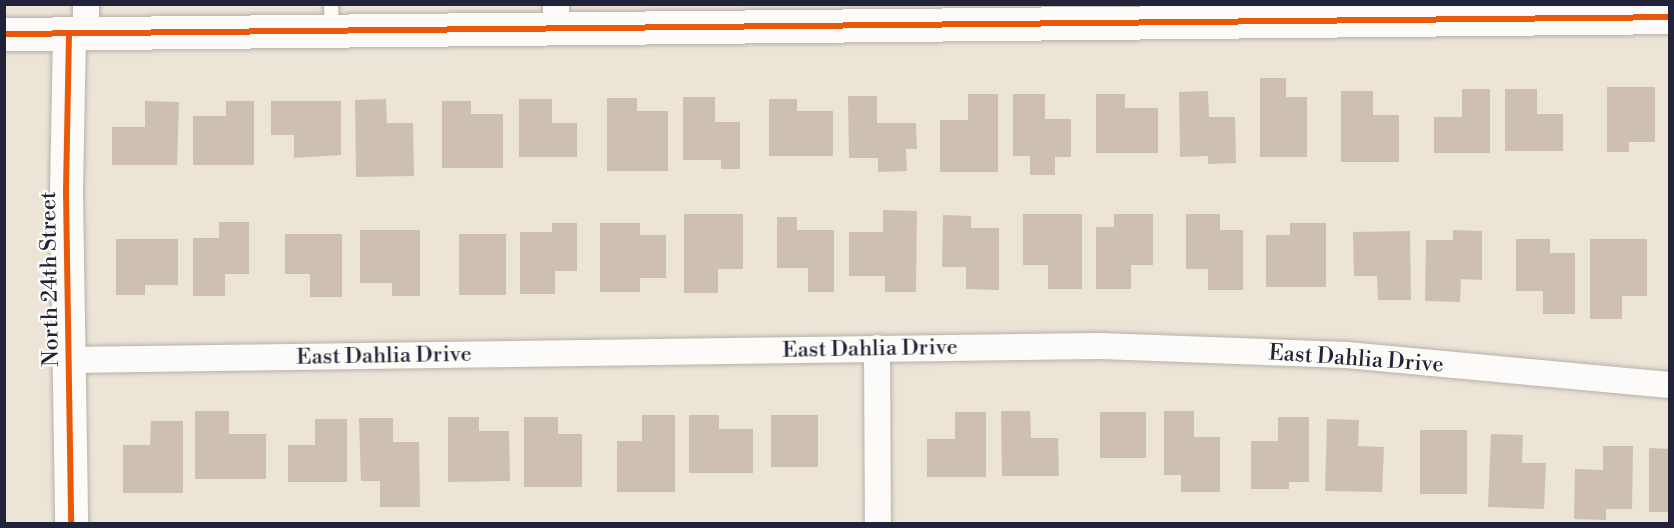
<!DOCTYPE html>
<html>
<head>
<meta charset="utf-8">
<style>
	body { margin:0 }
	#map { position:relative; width:1674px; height:528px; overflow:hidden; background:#ece4d6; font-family:"Libre Bodoni",serif }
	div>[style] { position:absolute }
	.building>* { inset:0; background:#cebfb3 }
	.roads { filter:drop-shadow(0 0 2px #b6b0aa) drop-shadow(0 0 2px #b6b0aa) }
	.service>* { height:14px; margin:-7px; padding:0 7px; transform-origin:7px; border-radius:7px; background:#fcfbf9 }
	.minor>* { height:26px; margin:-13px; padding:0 13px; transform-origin:13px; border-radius:13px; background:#fcfbf9 }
	.tertiary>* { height:33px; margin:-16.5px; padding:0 16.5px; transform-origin:16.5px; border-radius:16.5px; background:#fcfbf9 }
	.cycleway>* { height:6px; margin:-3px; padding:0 3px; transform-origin:3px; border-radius:3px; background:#e8590c }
	span { translate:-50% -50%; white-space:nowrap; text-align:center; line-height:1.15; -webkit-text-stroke:4.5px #fdfcf7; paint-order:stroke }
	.street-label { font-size:22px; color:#22223b }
	.frame { position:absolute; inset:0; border:6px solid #22223b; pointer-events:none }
</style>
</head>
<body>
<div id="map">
	<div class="building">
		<i style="clip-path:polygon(1260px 78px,1286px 78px,1286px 97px,1307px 97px,1307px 157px,1260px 157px)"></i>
		<i style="clip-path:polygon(1607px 87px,1655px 87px,1655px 142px,1629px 142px,1629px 152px,1607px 152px)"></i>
		<i style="clip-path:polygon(1462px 89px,1490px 89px,1490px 153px,1434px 153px,1434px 117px,1462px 117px)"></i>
		<i style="clip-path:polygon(1505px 89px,1537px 89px,1537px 114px,1563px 114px,1563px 151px,1505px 151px)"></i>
		<i style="clip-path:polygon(1208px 91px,1209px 117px,1235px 117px,1236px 163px,1208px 164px,1208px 156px,1180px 157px,1179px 92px)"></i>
		<i style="clip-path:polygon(1341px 91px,1373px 91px,1373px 115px,1399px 115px,1399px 162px,1341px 162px)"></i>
		<i style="clip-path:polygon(968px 94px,998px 94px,998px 172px,940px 172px,940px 120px,968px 120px)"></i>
		<i style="clip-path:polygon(1013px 94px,1045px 94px,1045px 119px,1071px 119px,1071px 157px,1055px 157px,1055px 175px,1030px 175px,1030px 156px,1013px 156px)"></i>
		<i style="clip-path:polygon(1096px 94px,1125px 94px,1125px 108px,1158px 108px,1158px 153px,1096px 153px)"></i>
		<i style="clip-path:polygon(848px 96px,877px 96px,877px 123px,916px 123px,917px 149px,906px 149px,907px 171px,878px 172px,878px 158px,849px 158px)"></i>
		<i style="clip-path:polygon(683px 97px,715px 97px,715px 122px,740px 122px,740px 169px,721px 169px,721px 160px,683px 160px)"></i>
		<i style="clip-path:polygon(607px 98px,637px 98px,637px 111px,668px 111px,668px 171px,607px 171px)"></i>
		<i style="clip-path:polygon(386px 99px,387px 123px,413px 123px,414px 176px,356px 177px,355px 100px)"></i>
		<i style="clip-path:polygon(519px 99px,552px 99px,552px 123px,577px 123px,577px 157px,519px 157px)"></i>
		<i style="clip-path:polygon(769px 99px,797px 99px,797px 111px,833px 111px,833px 156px,769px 156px)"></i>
		<i style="clip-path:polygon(145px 101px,179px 102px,177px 165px,112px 165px,112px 127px,145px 127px)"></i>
		<i style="clip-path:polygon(226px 101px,254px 101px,254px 165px,193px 165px,193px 116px,226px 116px)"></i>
		<i style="clip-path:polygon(271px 101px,341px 101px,341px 155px,294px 158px,294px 135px,271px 135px)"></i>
		<i style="clip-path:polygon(442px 101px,471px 101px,471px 114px,503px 114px,503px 168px,442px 168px)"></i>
		<i style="clip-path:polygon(883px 210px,917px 211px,916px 292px,885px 292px,885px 276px,849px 276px,849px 232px,883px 232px)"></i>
		<i style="clip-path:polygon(684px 214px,743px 214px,743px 269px,718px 269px,718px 293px,684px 293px)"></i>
		<i style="clip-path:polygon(1023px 214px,1082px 214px,1082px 289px,1048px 289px,1048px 265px,1023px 265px)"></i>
		<i style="clip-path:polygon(1114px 214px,1153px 214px,1153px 265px,1131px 265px,1131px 289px,1096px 289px,1096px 227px,1114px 227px)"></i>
		<i style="clip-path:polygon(1186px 214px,1220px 214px,1220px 230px,1243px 230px,1243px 290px,1208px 290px,1208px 269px,1186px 269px)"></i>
		<i style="clip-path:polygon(943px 215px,971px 216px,971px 228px,999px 228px,999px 290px,966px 289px,966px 267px,942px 267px)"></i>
		<i style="clip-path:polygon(777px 217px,797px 217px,797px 230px,834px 230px,834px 292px,808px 292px,808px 268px,777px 268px)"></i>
		<i style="clip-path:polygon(219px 222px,249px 222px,249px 274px,225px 274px,225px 296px,193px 296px,193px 238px,219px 238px)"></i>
		<i style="clip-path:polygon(552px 223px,577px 223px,577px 271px,555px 271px,555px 294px,520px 294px,520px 232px,552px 232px)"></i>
		<i style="clip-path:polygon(600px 223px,640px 223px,640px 235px,666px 235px,666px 278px,640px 278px,640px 292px,600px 292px)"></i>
		<i style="clip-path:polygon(1290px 223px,1326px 223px,1326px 287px,1266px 287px,1266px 235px,1290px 235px)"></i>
		<i style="clip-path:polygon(360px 230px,420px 230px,420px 296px,392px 296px,392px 283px,360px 283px)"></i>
		<i style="clip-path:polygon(1453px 230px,1482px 231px,1482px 280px,1461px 279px,1460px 302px,1425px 301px,1426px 240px,1453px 240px)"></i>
		<i style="clip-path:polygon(1410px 231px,1411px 300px,1378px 300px,1377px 276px,1354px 276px,1353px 232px)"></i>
		<i style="clip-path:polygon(285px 234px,342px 234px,342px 297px,310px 297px,310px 274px,285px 274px)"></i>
		<i style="clip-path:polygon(459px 234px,506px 234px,506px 295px,459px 295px)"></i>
		<i style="clip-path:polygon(116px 239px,178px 239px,178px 285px,145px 285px,145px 295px,116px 295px)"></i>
		<i style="clip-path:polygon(1516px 239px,1550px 239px,1550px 253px,1575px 253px,1575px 314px,1543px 314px,1543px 291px,1516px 291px)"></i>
		<i style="clip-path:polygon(1590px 239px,1647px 239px,1647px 296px,1622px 296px,1622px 319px,1590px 319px)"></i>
		<i style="clip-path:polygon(195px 411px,229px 411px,229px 434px,266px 434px,266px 479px,195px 479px)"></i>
		<i style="clip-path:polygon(1001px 411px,1030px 411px,1031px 438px,1058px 438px,1059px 476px,1002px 476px)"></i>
		<i style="clip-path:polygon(1164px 411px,1194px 411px,1194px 437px,1220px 437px,1220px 492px,1181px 492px,1181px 475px,1164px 475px)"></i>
		<i style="clip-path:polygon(955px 412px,986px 412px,986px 477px,927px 477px,927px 439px,955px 439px)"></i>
		<i style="clip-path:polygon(1100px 412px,1146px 412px,1146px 458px,1100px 458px)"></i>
		<i style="clip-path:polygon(642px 415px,675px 415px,675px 492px,617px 492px,617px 441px,642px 441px)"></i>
		<i style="clip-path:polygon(689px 415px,719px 415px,719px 429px,753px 429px,753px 473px,689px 473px)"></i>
		<i style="clip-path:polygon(771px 415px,818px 415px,818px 467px,771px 467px)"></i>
		<i style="clip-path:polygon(448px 417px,479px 417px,479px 431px,509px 431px,510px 481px,448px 482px)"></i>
		<i style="clip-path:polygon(524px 417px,558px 417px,558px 434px,582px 434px,582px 487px,524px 487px)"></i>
		<i style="clip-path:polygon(1278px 417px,1309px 417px,1309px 482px,1289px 482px,1289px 489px,1251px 489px,1251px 441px,1278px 441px)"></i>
		<i style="clip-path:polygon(359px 418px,393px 418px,393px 442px,419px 442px,420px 507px,380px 507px,380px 481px,361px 481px)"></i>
		<i style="clip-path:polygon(315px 419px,347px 419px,347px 482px,288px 482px,288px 445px,315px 445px)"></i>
		<i style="clip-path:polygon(1327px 419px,1359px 420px,1358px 446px,1384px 447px,1382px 492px,1325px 491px)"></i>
		<i style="clip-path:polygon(151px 421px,183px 421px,183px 493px,123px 493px,123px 445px,150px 445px)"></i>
		<i style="clip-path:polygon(1420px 430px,1467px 430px,1467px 494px,1420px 494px)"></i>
		<i style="clip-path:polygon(1491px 434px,1523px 435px,1522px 463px,1546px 463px,1544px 509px,1488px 507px)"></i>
		<i style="clip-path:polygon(1603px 446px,1633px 446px,1632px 509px,1606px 509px,1606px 520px,1574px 519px,1575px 469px,1603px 470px)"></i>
		<i style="clip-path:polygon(1649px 448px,1670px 449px,1670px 512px,1649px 512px)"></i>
	</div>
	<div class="roads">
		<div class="service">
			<i style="left:331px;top:4px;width:27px;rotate:88deg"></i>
		</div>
		<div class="minor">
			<i style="left:556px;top:4px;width:24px;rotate:90deg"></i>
			<i style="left:86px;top:34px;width:30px;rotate:-90deg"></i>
			<i style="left:877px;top:348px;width:176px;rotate:89.7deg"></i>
			<i style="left:69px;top:360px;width:1032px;rotate:-0.78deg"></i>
			<i style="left:1101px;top:346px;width:245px;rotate:2.1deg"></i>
			<i style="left:1346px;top:355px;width:325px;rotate:5.3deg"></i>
		</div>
		<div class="tertiary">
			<i style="left:4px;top:34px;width:1666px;rotate:-0.58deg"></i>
			<i style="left:69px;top:34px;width:159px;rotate:91.1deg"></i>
			<i style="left:66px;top:193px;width:331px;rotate:89.1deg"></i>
		</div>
	</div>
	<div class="cycleway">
		<i style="left:4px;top:34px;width:1666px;rotate:-0.58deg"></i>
		<i style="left:69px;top:34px;width:159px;rotate:91.1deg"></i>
		<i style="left:66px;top:193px;width:331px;rotate:89.1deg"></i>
	</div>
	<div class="street-label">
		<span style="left:50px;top:279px;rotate:-91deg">North 24th Street</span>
		<span style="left:870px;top:349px;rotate:-1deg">East Dahlia Drive</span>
		<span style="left:384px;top:356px;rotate:-1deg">East Dahlia Drive</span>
		<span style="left:1356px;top:359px;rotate:4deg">East Dahlia Drive</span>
	</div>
	<div class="frame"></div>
</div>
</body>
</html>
